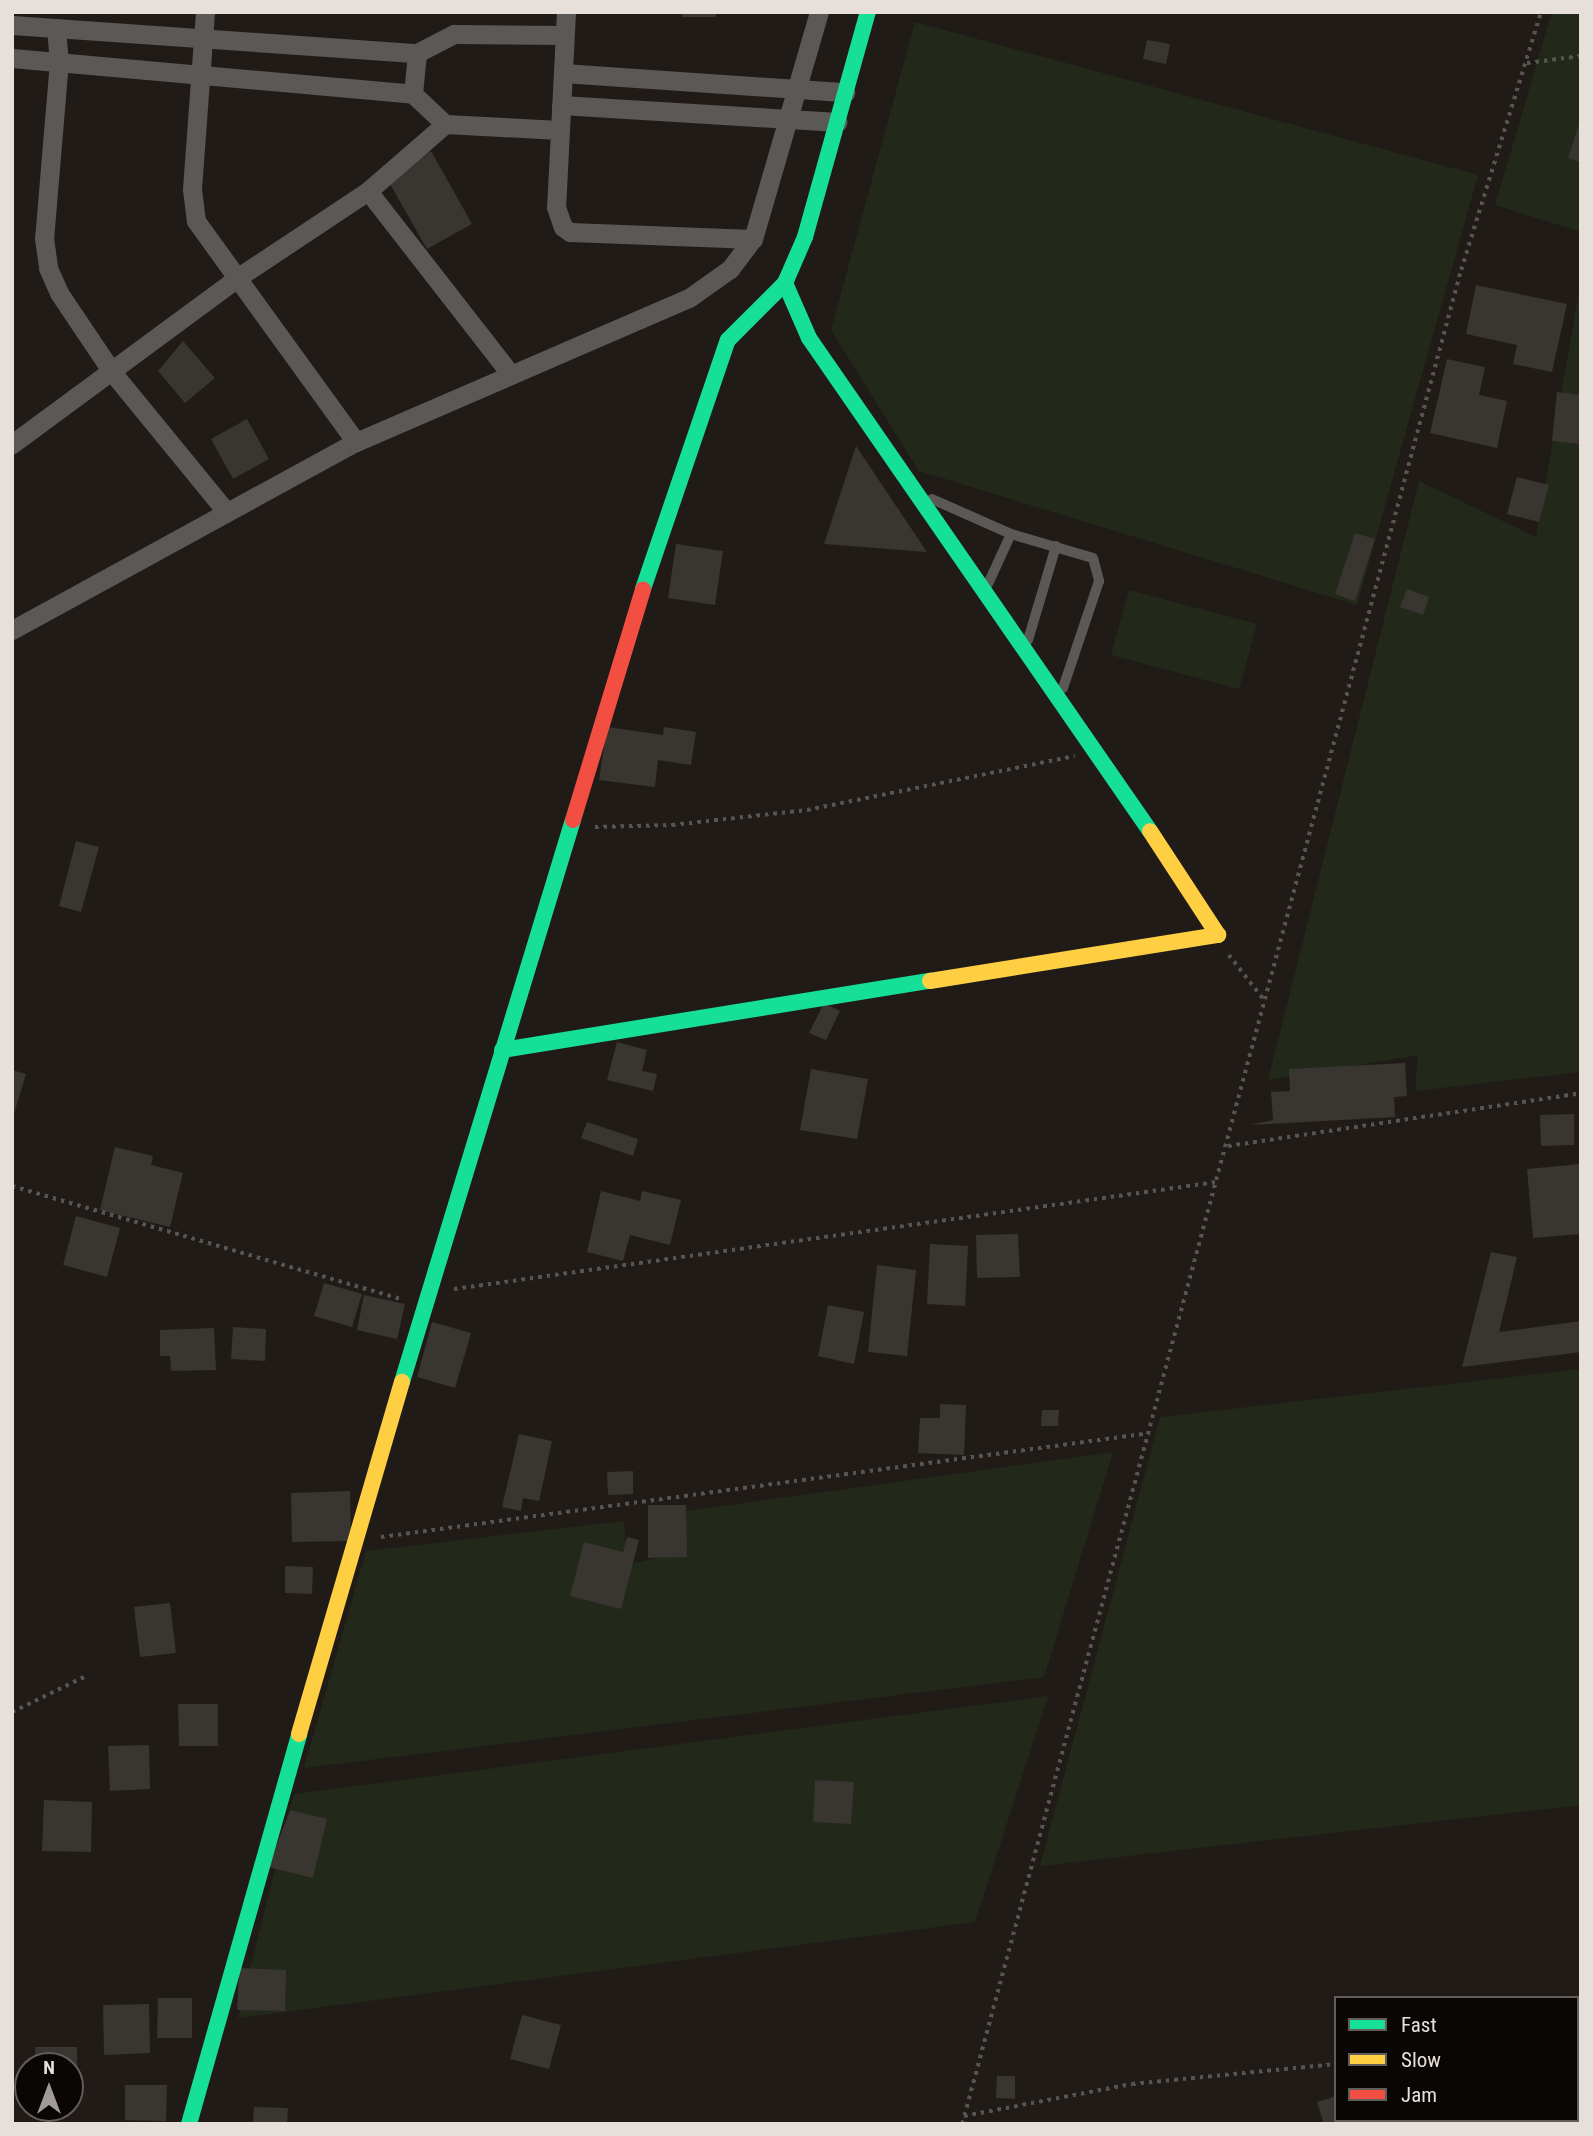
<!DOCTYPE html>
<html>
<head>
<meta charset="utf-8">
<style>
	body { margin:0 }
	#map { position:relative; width:1593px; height:2136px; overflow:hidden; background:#201b17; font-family:"Roboto Condensed",sans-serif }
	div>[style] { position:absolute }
	.green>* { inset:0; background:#23291a }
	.building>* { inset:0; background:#393531 }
	.path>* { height:3.5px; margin-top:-1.75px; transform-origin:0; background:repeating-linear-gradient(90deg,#575553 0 3.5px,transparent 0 8.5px) }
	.lane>* { height:10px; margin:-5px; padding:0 5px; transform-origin:5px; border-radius:5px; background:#5b5858 }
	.street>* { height:19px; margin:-9.5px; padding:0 9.5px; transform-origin:9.5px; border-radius:9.5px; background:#5b5858 }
	.fast>* { height:16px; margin:-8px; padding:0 8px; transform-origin:8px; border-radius:8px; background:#16e098 }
	.slow>* { height:16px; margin:-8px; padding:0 8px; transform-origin:8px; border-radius:8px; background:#ffcf43 }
	.jam>* { height:16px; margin:-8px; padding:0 8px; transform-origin:8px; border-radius:8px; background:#f24e42 }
	span { translate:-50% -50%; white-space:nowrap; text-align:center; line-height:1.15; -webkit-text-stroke:5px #0a0604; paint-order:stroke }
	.frame { position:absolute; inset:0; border:14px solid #e6dfda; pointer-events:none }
	.legend { position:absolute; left:1334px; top:1996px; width:245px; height:126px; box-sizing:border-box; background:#0a0604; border:2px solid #625d5a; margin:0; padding:9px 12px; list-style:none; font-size:21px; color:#e6dfda }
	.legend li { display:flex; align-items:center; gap:14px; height:35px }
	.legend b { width:35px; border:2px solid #625d5a }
	.north { position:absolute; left:14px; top:2052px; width:70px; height:70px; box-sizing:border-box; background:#0a0604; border:2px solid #625d5a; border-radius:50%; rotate:0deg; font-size:19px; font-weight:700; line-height:28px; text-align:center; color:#e6dfda }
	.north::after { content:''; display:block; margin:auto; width:24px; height:32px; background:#a19a96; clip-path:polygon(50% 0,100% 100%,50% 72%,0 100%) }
</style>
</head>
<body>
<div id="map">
	<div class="green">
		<i style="clip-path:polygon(1552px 12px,1581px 12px,1581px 232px,1495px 205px)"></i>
		<i style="clip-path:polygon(915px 22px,1478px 175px,1357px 605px,919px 471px,831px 330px)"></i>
		<i style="clip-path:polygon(1581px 280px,1581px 1072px,1415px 1091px,1418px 1055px,1268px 1080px,1419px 481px,1536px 537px)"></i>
		<i style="clip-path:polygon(1129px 590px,1257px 624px,1239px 689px,1111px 655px)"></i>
		<i style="clip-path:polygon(1581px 1369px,1581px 1805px,1040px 1866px,1160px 1417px)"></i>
		<i style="clip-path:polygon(1113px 1452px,1044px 1677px,304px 1768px,366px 1551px,624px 1521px,627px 1565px,680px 1553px,687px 1511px)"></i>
		<i style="clip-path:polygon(1048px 1696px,975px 1922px,238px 2018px,294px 1794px)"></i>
	</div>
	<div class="building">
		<i style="clip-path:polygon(682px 12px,716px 12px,716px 17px,682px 17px)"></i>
		<i style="clip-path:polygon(1147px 40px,1170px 44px,1166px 64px,1143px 59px)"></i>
		<i style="clip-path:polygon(1580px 121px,1581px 121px,1581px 162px,1568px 158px)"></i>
		<i style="clip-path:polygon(431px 151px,472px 224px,427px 249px,386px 177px)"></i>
		<i style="clip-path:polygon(1476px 285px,1567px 304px,1552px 372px,1513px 364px,1517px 345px,1466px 334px)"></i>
		<i style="clip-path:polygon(183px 341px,215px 378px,185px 403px,158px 371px)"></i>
		<i style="clip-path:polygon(1447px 359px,1485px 367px,1479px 395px,1507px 401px,1497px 448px,1430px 433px)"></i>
		<i style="clip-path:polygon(1557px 392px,1581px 395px,1581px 444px,1552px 441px)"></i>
		<i style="clip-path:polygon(247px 419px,269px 459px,233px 479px,211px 439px)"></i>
		<i style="clip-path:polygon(856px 446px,927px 552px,824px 544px)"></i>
		<i style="clip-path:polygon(1517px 477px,1549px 485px,1539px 522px,1507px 514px)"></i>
		<i style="clip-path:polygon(1355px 533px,1375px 539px,1355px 601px,1335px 594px)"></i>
		<i style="clip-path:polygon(676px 544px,723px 551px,715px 605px,668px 598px)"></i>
		<i style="clip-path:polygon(1407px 589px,1429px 597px,1423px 615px,1400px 607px)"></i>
		<i style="clip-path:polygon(607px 727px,663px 735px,664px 727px,696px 732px,691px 765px,658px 760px,655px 787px,599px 780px)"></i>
		<i style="clip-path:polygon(76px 841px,99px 847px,81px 912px,59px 906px)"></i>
		<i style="clip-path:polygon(824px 1003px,840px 1011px,826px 1040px,809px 1033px)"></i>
		<i style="clip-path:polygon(617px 1042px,647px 1050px,642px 1071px,657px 1074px,653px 1091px,607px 1080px)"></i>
		<i style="clip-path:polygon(1405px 1063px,1407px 1096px,1394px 1097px,1395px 1117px,1250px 1125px,1273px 1120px,1271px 1092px,1290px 1091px,1289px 1069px)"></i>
		<i style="clip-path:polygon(811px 1069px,868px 1079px,857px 1139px,800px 1130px)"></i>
		<i style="clip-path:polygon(12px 1070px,26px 1074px,13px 1117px,12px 1117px)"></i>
		<i style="clip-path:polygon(1574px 1114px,1574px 1145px,1541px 1146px,1540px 1115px)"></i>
		<i style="clip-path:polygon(587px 1122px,638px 1139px,633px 1156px,581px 1138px)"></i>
		<i style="clip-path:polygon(115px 1147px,153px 1156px,151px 1165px,183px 1173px,170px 1227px,100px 1210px)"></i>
		<i style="clip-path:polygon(1581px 1164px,1581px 1234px,1533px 1238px,1527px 1169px)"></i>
		<i style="clip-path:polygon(601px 1191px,640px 1201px,642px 1191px,681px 1200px,670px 1245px,630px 1235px,623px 1261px,587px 1252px)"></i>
		<i style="clip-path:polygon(76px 1216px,120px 1228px,107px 1277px,63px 1265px)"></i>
		<i style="clip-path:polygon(1018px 1234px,1020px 1277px,977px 1278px,976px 1235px)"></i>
		<i style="clip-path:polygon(930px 1244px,968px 1246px,965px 1306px,927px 1304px)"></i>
		<i style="clip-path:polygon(1491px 1252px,1517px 1257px,1499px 1332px,1581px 1321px,1581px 1352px,1462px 1367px)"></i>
		<i style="clip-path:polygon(877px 1265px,916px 1270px,907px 1356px,868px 1352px)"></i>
		<i style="clip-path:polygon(324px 1283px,362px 1294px,352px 1327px,314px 1316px)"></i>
		<i style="clip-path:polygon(364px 1295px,405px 1304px,397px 1339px,357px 1330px)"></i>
		<i style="clip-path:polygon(828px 1305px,864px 1312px,854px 1364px,818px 1356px)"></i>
		<i style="clip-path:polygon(432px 1322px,471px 1333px,455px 1388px,417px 1377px)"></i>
		<i style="clip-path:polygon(233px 1327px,266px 1329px,265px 1361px,231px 1359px)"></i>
		<i style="clip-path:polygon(214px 1328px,216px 1370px,171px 1371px,170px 1356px,160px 1356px,160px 1330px)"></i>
		<i style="clip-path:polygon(940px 1404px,966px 1405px,964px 1455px,918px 1453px,920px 1418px,940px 1418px)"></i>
		<i style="clip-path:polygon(1042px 1410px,1059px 1410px,1058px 1426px,1041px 1426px)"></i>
		<i style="clip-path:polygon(519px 1434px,552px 1441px,539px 1501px,523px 1498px,521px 1511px,502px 1507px)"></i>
		<i style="clip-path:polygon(633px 1471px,633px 1494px,608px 1495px,607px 1472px)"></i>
		<i style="clip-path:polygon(350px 1491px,351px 1541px,292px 1542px,291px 1493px)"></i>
		<i style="clip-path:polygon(648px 1505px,686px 1505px,687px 1557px,648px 1558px)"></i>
		<i style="clip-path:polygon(627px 1537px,639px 1540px,621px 1609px,570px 1596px,584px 1542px,623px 1552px)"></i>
		<i style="clip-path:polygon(285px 1566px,313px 1567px,312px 1594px,285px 1593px)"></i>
		<i style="clip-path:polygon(170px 1603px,176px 1653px,140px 1657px,134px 1607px)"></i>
		<i style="clip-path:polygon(178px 1704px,218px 1704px,218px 1746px,179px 1746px)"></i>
		<i style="clip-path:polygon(149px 1745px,150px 1789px,110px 1791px,108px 1746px)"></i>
		<i style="clip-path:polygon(815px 1780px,854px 1782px,851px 1824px,813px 1822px)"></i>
		<i style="clip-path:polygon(44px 1800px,92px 1802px,91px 1852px,42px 1851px)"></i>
		<i style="clip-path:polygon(290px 1810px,327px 1819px,313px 1878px,268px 1867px)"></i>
		<i style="clip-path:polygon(239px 1968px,286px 1970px,285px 2011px,237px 2010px)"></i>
		<i style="clip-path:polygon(158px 1998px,192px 1998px,192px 2038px,157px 2038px)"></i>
		<i style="clip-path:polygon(149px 2004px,150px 2053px,104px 2055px,103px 2005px)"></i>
		<i style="clip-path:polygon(522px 2015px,561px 2025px,549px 2069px,510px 2059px)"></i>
		<i style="clip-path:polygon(35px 2047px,77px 2047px,78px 2095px,70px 2095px,70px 2066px,36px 2066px)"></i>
		<i style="clip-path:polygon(997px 2076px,1015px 2076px,1015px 2099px,996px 2098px)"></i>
		<i style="clip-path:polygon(125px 2085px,167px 2085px,166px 2121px,125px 2120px)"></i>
		<i style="clip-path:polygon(1336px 2096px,1336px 2120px,1361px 2124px,1324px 2124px,1317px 2102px)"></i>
		<i style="clip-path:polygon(254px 2107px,288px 2108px,287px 2124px,253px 2124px)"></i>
	</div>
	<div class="path">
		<i style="left:1527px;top:63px;width:54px;rotate:-7.4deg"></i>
		<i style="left:595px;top:827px;width:77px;rotate:-1.5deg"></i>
		<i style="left:672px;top:825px;width:136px;rotate:-6.3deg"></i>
		<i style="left:807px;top:810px;width:273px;rotate:-11.4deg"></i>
		<i style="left:1229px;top:955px;width:58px;rotate:52deg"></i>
		<i style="left:1228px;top:1146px;width:357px;rotate:-8.5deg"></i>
		<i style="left:12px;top:1186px;width:406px;rotate:16.2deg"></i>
		<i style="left:454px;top:1289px;width:770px;rotate:-7.98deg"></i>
		<i style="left:381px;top:1537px;width:776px;rotate:-7.7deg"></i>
		<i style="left:12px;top:1712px;width:82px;rotate:-25.9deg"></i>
		<i style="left:964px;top:2116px;width:171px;rotate:-10.8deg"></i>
		<i style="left:1132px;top:2084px;width:205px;rotate:-5.6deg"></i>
		<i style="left:1431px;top:2120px;width:4px;rotate:76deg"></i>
		<i style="left:962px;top:2124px;width:1920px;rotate:-74.94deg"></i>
		<i style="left:1461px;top:270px;width:270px;rotate:-72.8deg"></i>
	</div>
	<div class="lane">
		<i style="left:932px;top:499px;width:86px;rotate:23.9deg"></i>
		<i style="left:1011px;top:534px;width:85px;rotate:16.3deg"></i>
		<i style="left:1093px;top:558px;width:24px;rotate:75deg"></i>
		<i style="left:1099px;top:581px;width:113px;rotate:108.6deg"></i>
		<i style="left:988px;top:584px;width:55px;rotate:-65.3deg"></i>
		<i style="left:1028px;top:640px;width:98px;rotate:-73.4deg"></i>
	</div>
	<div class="street">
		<i style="left:205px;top:12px;width:177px;rotate:94.2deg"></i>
		<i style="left:192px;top:189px;width:32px;rotate:83deg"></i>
		<i style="left:196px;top:221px;width:273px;rotate:54.1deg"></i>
		<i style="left:566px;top:12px;width:195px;rotate:92.9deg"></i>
		<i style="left:556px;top:207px;width:21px;rotate:71deg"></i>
		<i style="left:563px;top:227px;width:9px;rotate:36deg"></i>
		<i style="left:570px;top:232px;width:183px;rotate:2.2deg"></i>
		<i style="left:12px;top:25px;width:406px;rotate:4deg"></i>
		<i style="left:417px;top:53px;width:42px;rotate:-27.2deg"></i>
		<i style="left:454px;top:34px;width:110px;rotate:0.5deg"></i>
		<i style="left:56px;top:28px;width:33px;rotate:85deg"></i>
		<i style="left:59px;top:61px;width:178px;rotate:94.8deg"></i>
		<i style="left:44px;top:238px;width:30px;rotate:82deg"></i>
		<i style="left:48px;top:268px;width:27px;rotate:66deg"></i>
		<i style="left:59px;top:293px;width:95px;rotate:56.1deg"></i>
		<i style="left:112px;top:372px;width:177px;rotate:50.7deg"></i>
		<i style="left:12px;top:58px;width:403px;rotate:5.1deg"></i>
		<i style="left:413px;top:94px;width:44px;rotate:43.2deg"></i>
		<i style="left:445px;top:124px;width:114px;rotate:3deg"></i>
		<i style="left:563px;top:73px;width:283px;rotate:3.9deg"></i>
		<i style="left:413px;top:94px;width:41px;rotate:-84.4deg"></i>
		<i style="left:561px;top:105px;width:277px;rotate:3.5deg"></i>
		<i style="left:368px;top:191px;width:233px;rotate:52.1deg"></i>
		<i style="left:12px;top:444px;width:280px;rotate:-36.4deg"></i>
		<i style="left:237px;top:278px;width:157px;rotate:-33.6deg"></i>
		<i style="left:368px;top:191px;width:102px;rotate:-41deg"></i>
		<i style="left:12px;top:630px;width:392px;rotate:-28.7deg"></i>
		<i style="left:356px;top:442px;width:363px;rotate:-23.4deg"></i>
		<i style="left:689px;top:298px;width:50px;rotate:-35.3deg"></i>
		<i style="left:730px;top:269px;width:38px;rotate:-53deg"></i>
		<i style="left:753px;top:239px;width:236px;rotate:-73.8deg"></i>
	</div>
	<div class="fast">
		<i style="left:785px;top:283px;width:60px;rotate:66.4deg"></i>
		<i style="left:809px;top:338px;width:599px;rotate:55.33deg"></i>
		<i style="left:643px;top:589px;width:263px;rotate:-71.2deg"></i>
		<i style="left:728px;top:340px;width:81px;rotate:-45deg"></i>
		<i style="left:785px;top:283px;width:50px;rotate:-66.5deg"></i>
		<i style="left:805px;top:237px;width:234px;rotate:-74.4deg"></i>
		<i style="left:502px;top:1050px;width:434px;rotate:-9.2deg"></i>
		<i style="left:402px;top:1382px;width:587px;rotate:-73.08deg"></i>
		<i style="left:189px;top:2124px;width:405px;rotate:-74.2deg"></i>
	</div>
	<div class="slow">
		<i style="left:930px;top:981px;width:292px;rotate:-9.1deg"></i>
		<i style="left:1218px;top:935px;width:124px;rotate:-123.2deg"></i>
		<i style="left:299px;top:1734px;width:367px;rotate:-73.7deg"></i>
	</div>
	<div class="jam">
		<i style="left:573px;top:820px;width:241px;rotate:-73.1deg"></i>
	</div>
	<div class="frame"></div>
	<ul class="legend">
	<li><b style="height:9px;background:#16e098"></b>Fast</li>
	<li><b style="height:9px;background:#ffcf43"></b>Slow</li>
	<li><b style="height:9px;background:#f24e42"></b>Jam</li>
	</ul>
	<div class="north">N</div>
</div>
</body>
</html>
